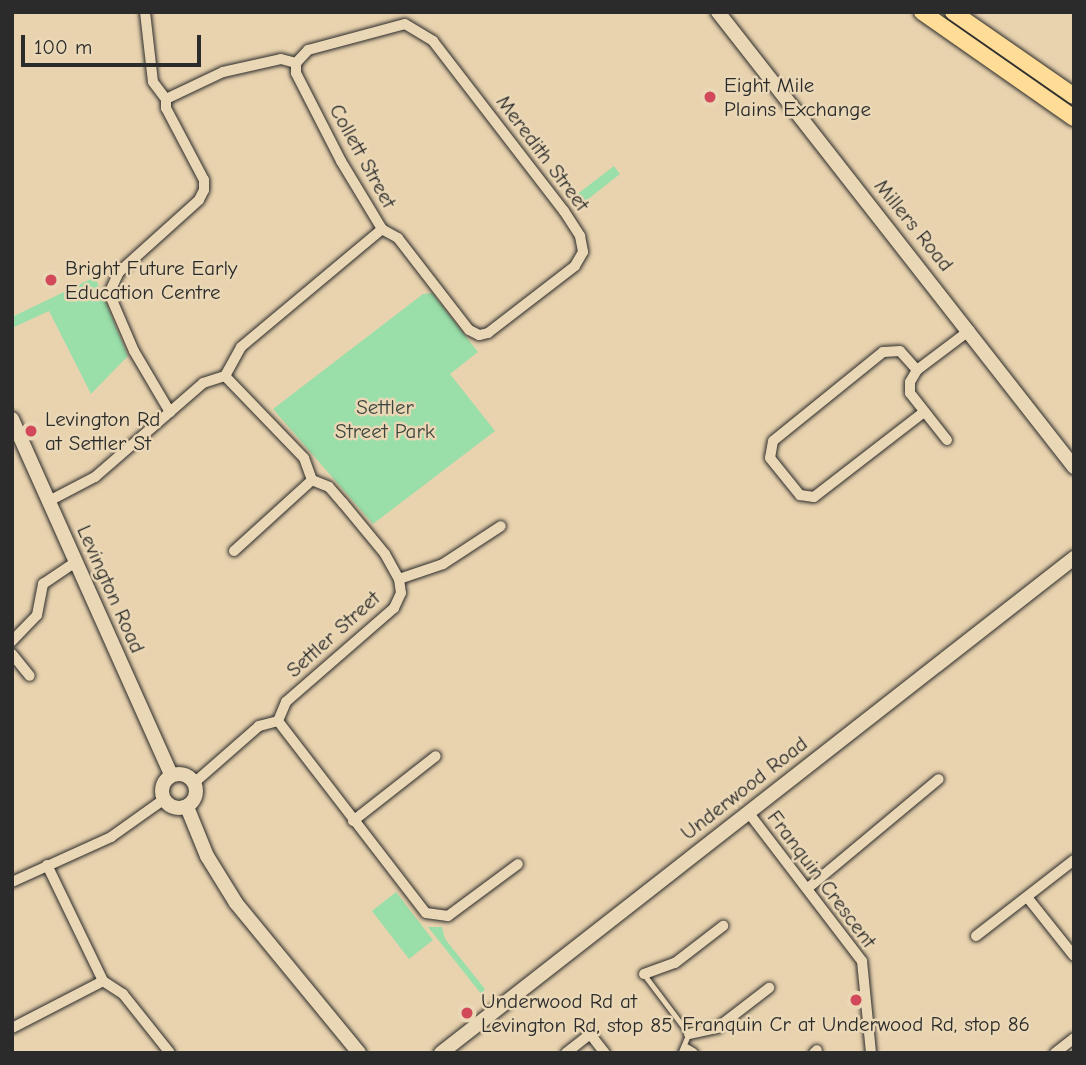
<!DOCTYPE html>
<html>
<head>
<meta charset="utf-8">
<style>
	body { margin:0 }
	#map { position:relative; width:1086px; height:1065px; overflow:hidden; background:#e9d3af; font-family:"Comic Neue",sans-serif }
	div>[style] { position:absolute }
	.green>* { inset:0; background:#9adea9 }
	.roads { filter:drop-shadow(0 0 2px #2b2b2b) drop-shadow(0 0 2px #2b2b2b) }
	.lane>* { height:4.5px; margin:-2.25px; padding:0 2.25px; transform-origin:2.25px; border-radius:2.25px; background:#ead7b5 }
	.street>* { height:10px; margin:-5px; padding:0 5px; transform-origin:5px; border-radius:5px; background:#ead7b5 }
	.secondary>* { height:14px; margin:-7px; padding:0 7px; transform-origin:7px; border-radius:7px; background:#ead7b5 }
	.secondary>.ring { margin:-7px; padding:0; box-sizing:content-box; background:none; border:14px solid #ead7b5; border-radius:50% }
	.primary>* { height:16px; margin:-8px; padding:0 8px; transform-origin:8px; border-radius:8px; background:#ffdd96 }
	.dots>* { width:19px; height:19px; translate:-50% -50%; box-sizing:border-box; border:4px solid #ead7b5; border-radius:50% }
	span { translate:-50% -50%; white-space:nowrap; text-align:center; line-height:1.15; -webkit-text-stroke:5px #ead7b5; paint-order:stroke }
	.poi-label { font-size:21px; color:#2b2b2b }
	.left { translate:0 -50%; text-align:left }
	.street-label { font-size:21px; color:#2b2b2b }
	.park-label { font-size:21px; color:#3c463e }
	.frame { position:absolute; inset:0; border:14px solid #2b2b2b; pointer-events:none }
	.scale { position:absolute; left:21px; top:35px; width:180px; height:32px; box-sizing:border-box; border:4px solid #2b2b2b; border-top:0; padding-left:9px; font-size:21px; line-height:24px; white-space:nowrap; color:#2b2b2b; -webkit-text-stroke:5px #ead7b5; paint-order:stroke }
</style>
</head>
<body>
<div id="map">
	<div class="green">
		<i style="clip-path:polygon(614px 166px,620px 174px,578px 207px,571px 199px)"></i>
		<i style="clip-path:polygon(95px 277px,128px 356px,91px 394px,49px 311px,12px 328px,12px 317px)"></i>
		<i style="clip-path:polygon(432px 293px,478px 352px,450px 374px,495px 431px,373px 524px,273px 409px,423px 294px)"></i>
		<i style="clip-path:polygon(396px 892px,433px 940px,409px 959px,372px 911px)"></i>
		<i style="clip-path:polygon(428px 927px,442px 927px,445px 939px,485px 989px,482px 995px)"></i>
	</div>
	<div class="roads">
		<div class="lane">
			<i style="left:644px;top:974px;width:75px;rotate:53.1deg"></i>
			<i style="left:689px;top:1034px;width:21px;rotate:113deg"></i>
		</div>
		<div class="street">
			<i style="left:145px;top:12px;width:70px;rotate:83.5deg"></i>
			<i style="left:153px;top:82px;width:21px;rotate:53deg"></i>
			<i style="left:166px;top:99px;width:9px;rotate:90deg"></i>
			<i style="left:166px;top:108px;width:81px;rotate:62.2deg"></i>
			<i style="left:204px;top:180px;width:10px;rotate:90deg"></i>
			<i style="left:204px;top:190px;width:11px;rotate:117deg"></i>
			<i style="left:199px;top:200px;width:108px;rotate:138deg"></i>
			<i style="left:119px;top:272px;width:23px;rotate:115deg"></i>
			<i style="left:109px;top:293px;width:63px;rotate:66.7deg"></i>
			<i style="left:134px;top:351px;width:71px;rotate:59.5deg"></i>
			<i style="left:166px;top:99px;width:63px;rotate:-25.3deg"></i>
			<i style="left:223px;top:72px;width:59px;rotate:-12.6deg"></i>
			<i style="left:281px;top:59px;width:16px;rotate:15deg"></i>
			<i style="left:917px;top:370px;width:25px;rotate:-132deg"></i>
			<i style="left:900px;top:351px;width:17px;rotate:177deg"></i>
			<i style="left:883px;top:352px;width:141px;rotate:141deg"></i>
			<i style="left:773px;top:441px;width:17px;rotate:100deg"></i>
			<i style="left:770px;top:458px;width:48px;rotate:51deg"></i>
			<i style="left:800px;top:495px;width:14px;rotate:8deg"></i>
			<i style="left:814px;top:497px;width:139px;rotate:-37.7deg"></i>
			<i style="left:225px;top:376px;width:33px;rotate:-61deg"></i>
			<i style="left:241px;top:347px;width:184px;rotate:-39.9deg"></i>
			<i style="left:382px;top:229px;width:79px;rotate:-121.1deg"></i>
			<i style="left:341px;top:161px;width:99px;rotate:-117.1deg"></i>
			<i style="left:296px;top:73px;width:10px;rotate:-90deg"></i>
			<i style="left:296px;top:63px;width:18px;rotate:-47deg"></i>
			<i style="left:308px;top:50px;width:100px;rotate:-15deg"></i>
			<i style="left:405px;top:24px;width:33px;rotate:31deg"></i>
			<i style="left:433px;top:41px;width:215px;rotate:52.4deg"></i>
			<i style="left:564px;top:211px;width:30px;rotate:57deg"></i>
			<i style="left:580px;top:236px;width:16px;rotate:79deg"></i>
			<i style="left:583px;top:252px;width:16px;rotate:120deg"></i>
			<i style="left:575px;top:266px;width:110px;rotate:142.4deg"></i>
			<i style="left:488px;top:333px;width:9px;rotate:167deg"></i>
			<i style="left:479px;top:335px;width:11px;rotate:-153deg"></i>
			<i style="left:469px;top:330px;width:116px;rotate:-127.7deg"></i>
			<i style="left:398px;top:238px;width:18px;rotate:-151deg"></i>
			<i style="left:947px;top:440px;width:60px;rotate:-128.2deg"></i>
			<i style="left:910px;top:393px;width:11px;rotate:-90deg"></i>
			<i style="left:910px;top:382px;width:14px;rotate:-60deg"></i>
			<i style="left:917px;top:370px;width:66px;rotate:-37deg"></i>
			<i style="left:49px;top:501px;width:52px;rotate:-27.6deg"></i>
			<i style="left:95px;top:477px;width:143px;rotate:-41deg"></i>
			<i style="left:203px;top:383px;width:23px;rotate:-18deg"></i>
			<i style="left:225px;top:376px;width:114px;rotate:46.1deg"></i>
			<i style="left:304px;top:458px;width:23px;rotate:70deg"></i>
			<i style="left:312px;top:480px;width:18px;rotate:22deg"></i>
			<i style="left:329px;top:487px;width:21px;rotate:49deg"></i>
			<i style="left:343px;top:503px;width:66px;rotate:50.5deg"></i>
			<i style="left:385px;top:554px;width:29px;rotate:61deg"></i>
			<i style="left:399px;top:579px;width:14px;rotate:82deg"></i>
			<i style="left:401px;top:593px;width:17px;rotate:115deg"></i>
			<i style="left:394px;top:608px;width:143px;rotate:139deg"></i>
			<i style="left:286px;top:702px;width:21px;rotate:113deg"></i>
			<i style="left:278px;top:721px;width:20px;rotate:165deg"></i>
			<i style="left:259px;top:726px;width:86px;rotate:138.8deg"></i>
			<i style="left:234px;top:551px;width:105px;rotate:-42.3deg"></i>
			<i style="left:399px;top:579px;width:46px;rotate:-18.8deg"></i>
			<i style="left:443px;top:564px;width:69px;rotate:-33.2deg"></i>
			<i style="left:12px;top:641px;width:36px;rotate:-46deg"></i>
			<i style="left:37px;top:615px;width:32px;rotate:-79deg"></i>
			<i style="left:43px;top:584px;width:40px;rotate:-34deg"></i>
			<i style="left:12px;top:654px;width:28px;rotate:51deg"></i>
			<i style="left:278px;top:721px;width:242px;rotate:52.4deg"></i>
			<i style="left:426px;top:913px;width:22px;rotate:8deg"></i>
			<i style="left:448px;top:916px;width:87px;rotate:-36.6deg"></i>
			<i style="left:748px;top:812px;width:188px;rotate:52.6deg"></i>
			<i style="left:862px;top:961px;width:92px;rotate:84.4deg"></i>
			<i style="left:353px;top:821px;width:105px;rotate:-38.1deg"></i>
			<i style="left:47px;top:865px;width:129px;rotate:64.2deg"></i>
			<i style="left:103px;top:981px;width:24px;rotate:33deg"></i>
			<i style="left:123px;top:994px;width:75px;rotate:51.5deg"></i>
			<i style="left:12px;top:882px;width:109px;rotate:-24.4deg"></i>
			<i style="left:111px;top:837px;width:64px;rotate:-35.4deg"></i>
			<i style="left:808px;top:888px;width:170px;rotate:-39.8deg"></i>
			<i style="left:1027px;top:897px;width:75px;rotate:51.5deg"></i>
			<i style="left:976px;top:936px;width:124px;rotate:-37.8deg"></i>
			<i style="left:644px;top:974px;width:33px;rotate:-20deg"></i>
			<i style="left:675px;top:963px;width:61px;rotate:-37.6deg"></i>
			<i style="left:12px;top:1028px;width:102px;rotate:-27.3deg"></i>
			<i style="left:689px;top:1034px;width:29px;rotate:-12deg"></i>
			<i style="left:717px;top:1028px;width:66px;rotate:-37.6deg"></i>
			<i style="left:686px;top:1049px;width:8px;rotate:30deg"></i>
			<i style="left:566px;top:1053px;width:31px;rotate:-38deg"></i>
			<i style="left:590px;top:1034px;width:24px;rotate:52deg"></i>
			<i style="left:814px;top:1053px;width:4px;rotate:-45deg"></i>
			<i style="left:1055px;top:1053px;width:24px;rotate:-38deg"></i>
		</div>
		<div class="secondary">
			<i style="left:718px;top:12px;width:578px;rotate:51.96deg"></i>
			<i style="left:12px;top:419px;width:390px;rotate:65.9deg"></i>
			<i class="ring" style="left:162px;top:774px;width:20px;height:20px"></i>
			<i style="left:187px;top:807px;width:53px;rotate:67.8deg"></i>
			<i style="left:207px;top:856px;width:55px;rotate:58.3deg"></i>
			<i style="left:236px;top:903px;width:194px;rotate:50.6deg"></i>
			<i style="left:441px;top:1053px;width:804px;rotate:-38.03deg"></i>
		</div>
		<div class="primary">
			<i style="left:922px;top:12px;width:185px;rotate:34.9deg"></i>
			<i style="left:953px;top:12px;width:147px;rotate:34.8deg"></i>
		</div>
	</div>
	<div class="dots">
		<i style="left:710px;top:97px;background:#d1495b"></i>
		<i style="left:51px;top:280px;background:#d1495b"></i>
		<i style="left:31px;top:431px;background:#d1495b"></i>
		<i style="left:856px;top:1000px;background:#d1495b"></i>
		<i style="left:467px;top:1013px;background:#d1495b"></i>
	</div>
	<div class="poi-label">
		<span class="left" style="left:724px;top:97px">Eight Mile<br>Plains Exchange</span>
		<span class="left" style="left:65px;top:280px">Bright Future Early<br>Education Centre</span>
		<span class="left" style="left:45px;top:431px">Levington Rd<br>at Settler St</span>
		<span class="left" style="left:481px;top:1013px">Underwood Rd at<br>Levington Rd, stop 85</span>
		<span style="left:856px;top:1024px">Franquin Cr at Underwood Rd, stop 86</span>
	</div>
	<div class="street-label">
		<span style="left:543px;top:153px;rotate:53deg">Meredith Street</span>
		<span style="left:363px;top:156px;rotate:61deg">Collett Street</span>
		<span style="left:914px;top:225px;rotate:51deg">Millers Road</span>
		<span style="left:111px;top:589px;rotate:66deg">Levington Road</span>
		<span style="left:333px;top:634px;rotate:-42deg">Settler Street</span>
		<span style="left:744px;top:788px;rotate:-38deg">Underwood Road</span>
		<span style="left:822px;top:879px;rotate:53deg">Franquin Crescent</span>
	</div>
	<div class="park-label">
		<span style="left:385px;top:419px">Settler<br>Street Park</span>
	</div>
	<div class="frame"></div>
	<div class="scale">100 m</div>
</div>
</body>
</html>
